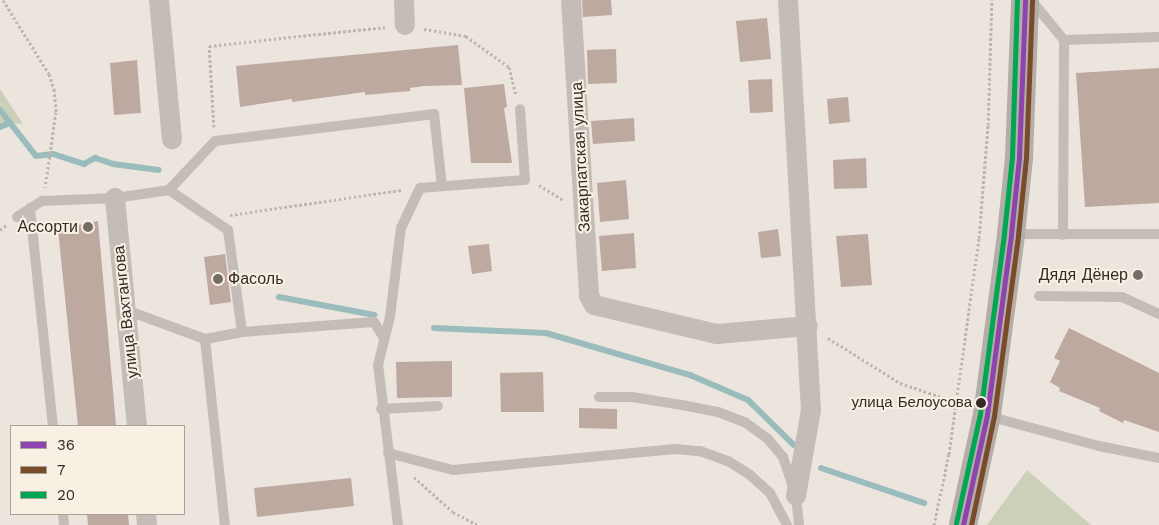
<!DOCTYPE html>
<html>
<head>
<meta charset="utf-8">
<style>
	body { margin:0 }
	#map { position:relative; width:1159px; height:525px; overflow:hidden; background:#ebe5de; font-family:"Work Sans",sans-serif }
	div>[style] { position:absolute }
	.green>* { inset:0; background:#ccd0b8 }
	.stream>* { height:6px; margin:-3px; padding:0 3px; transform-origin:3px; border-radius:3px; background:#9abcbc }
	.building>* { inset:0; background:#bea9a0 }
	.path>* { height:3px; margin-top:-1.5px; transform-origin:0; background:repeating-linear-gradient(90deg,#bcb5b0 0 2.5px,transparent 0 5px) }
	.lane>* { height:10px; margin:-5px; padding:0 5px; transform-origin:5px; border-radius:5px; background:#c4bdb7 }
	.street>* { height:20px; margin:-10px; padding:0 10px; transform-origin:10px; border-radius:10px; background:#c4bdb7 }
	.secondary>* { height:28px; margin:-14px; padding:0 14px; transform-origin:14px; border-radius:14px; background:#b4ada8 }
	.bus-1>* { height:5px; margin:-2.5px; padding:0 2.5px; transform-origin:2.5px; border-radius:2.5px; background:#8e44ad }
	.bus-2>* { height:5px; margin:-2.5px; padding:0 2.5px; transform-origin:2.5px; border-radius:2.5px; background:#7a4b2a }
	.bus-3>* { height:5px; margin:-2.5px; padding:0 2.5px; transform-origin:2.5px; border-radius:2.5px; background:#00a651 }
	.dots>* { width:14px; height:14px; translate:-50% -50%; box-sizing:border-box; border:2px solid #f9f0e4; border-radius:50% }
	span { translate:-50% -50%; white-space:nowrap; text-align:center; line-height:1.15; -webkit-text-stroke:4px #f9f0e4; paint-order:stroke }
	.bus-label { font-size:15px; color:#342b26 }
	.right { translate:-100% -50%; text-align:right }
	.street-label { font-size:16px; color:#342b26 }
	.poi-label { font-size:16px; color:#342b26 }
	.left { translate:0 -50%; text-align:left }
	.legend { position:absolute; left:10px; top:425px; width:175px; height:90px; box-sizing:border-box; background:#f9f0e4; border:1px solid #aaa198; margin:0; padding:6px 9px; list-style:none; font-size:15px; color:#342b26 }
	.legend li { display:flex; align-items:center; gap:10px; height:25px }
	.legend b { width:25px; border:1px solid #aaa198 }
</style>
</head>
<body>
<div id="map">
	<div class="green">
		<i style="clip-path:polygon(0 89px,23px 124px,10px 123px,0 130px)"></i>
		<i style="clip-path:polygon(1027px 470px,1091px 525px,987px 525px)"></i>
	</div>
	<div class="stream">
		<i style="left:0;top:110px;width:58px;rotate:52deg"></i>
		<i style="left:36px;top:156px;width:17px;rotate:-7deg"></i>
		<i style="left:53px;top:154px;width:33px;rotate:18deg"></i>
		<i style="left:84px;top:164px;width:13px;rotate:-29deg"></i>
		<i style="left:95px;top:158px;width:19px;rotate:18deg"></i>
		<i style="left:113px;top:164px;width:46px;rotate:7.4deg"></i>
		<i style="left:0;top:127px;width:11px;rotate:-22deg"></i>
		<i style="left:279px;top:297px;width:97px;rotate:10.7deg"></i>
		<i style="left:434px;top:328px;width:112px;rotate:2.6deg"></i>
		<i style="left:546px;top:333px;width:150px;rotate:16.3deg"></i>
		<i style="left:690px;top:375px;width:63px;rotate:23.3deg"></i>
		<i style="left:748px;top:400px;width:64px;rotate:44.4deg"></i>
		<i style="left:821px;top:468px;width:109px;rotate:18.8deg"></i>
	</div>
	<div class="building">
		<i style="clip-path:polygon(582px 0,611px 0,612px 15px,583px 17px)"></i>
		<i style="clip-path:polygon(767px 18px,771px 59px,740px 62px,736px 21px)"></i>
		<i style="clip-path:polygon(458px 45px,462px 85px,424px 86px,410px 88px,410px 91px,365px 95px,365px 92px,292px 102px,292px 99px,240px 107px,236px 66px)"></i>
		<i style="clip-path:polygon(616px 49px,617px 83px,588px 84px,587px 50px)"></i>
		<i style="clip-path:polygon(137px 60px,141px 113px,114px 115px,110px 63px)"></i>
		<i style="clip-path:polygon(1159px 68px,1159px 203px,1085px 207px,1076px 73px)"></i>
		<i style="clip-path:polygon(772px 79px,773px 112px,750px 113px,748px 80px)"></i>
		<i style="clip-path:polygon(504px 84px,507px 107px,504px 108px,512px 163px,471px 163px,464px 88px)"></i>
		<i style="clip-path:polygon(848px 97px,850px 122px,829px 124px,827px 99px)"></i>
		<i style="clip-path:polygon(634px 118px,635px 141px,593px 144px,591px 121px)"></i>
		<i style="clip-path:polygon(866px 158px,867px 188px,834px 189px,833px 160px)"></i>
		<i style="clip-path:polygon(626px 180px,629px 219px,600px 222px,597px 183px)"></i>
		<i style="clip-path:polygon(98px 221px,116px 425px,119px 426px,78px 426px,58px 229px)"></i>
		<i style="clip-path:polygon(778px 229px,781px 256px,761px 258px,758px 232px)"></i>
		<i style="clip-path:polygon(634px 233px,636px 268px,602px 271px,599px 236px)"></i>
		<i style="clip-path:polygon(868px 234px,872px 285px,841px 287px,836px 236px)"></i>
		<i style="clip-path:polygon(489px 244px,492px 271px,472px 274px,468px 246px)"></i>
		<i style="clip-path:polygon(225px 254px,231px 302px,210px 305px,204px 257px)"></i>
		<i style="clip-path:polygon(1069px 328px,1159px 373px,1159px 432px,1124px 420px,1123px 423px,1099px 411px,1100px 408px,1059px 391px,1060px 388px,1050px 382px,1060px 361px,1054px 358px)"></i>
		<i style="clip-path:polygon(452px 361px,452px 397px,397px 398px,396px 362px)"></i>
		<i style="clip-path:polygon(543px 372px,544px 412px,501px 412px,500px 373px)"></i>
		<i style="clip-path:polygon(579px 408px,617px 409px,617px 429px,579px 428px)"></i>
		<i style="clip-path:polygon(351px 478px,354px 506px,257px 517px,254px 488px)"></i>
		<i style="clip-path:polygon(87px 514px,128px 514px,129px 525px,88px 525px)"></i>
	</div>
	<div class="path">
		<i style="left:3px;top:0;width:87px;rotate:58.1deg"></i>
		<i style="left:49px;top:74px;width:16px;rotate:72deg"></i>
		<i style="left:54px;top:89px;width:23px;rotate:85deg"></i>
		<i style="left:56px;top:112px;width:76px;rotate:98.3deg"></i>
		<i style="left:424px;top:29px;width:43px;rotate:9.5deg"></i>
		<i style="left:466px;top:36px;width:53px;rotate:35.8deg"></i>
		<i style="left:509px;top:67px;width:30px;rotate:76deg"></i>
		<i style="left:214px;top:127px;width:81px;rotate:-93.5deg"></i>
		<i style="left:209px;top:46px;width:177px;rotate:-6.2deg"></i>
		<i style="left:539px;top:185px;width:28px;rotate:32deg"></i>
		<i style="left:230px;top:215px;width:174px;rotate:-8.3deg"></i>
		<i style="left:0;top:230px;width:9px;rotate:-36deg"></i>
		<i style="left:828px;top:338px;width:85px;rotate:32deg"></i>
		<i style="left:900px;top:383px;width:59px;rotate:18.7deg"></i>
		<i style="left:414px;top:477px;width:52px;rotate:41.9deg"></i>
		<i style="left:453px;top:512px;width:27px;rotate:28deg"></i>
		<i style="left:934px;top:525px;width:73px;rotate:-78.1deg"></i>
		<i style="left:949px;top:454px;width:218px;rotate:-82.1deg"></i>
		<i style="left:979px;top:238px;width:113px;rotate:-85.4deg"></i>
		<i style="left:988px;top:125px;width:125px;rotate:-88.2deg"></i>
	</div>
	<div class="lane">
		<i style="left:1031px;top:0;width:52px;rotate:50.5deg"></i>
		<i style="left:1064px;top:40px;width:95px;rotate:-1.8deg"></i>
		<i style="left:169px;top:190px;width:71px;rotate:34.1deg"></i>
		<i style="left:228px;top:230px;width:103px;rotate:82.2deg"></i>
		<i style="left:242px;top:332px;width:38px;rotate:169deg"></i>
		<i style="left:205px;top:339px;width:187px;rotate:83.9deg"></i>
		<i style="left:30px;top:208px;width:219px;rotate:84deg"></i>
		<i style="left:17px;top:217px;width:30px;rotate:-33deg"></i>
		<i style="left:42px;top:201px;width:73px;rotate:-2.4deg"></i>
		<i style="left:115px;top:198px;width:55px;rotate:-8.4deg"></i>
		<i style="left:169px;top:190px;width:67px;rotate:-46.8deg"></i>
		<i style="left:215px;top:141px;width:221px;rotate:-7deg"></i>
		<i style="left:434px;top:114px;width:72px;rotate:83.7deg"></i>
		<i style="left:1012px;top:234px;width:147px"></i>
		<i style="left:1063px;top:235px;width:195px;rotate:-89.7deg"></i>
		<i style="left:1039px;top:296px;width:83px;rotate:0.7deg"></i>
		<i style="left:1122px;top:297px;width:41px;rotate:24.7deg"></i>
		<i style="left:126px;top:310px;width:84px;rotate:20.2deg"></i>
		<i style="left:242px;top:332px;width:132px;rotate:-4.3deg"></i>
		<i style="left:374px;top:322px;width:19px;rotate:58deg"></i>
		<i style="left:599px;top:397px;width:33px"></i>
		<i style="left:632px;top:397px;width:51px;rotate:9.1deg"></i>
		<i style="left:682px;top:405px;width:37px;rotate:11deg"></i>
		<i style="left:718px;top:412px;width:30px;rotate:21deg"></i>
		<i style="left:746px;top:423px;width:26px;rotate:36deg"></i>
		<i style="left:767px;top:438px;width:25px;rotate:50deg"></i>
		<i style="left:783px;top:457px;width:41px;rotate:71.6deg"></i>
		<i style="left:796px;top:496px;width:29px;rotate:84deg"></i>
		<i style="left:381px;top:409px;width:57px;rotate:-3deg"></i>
		<i style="left:988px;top:416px;width:115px;rotate:15.1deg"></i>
		<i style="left:1099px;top:446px;width:61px;rotate:11.3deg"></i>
		<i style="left:388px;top:453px;width:67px;rotate:14.7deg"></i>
		<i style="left:453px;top:470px;width:223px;rotate:-5.4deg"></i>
		<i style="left:675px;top:449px;width:25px;rotate:5deg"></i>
		<i style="left:700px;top:451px;width:30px;rotate:20deg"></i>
		<i style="left:728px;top:461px;width:26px;rotate:32deg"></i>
		<i style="left:750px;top:475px;width:27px;rotate:42deg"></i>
		<i style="left:770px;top:493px;width:36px;rotate:62deg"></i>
		<i style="left:63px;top:514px;width:11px;rotate:85deg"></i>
		<i style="left:398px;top:525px;width:161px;rotate:-97.1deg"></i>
		<i style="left:378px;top:365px;width:49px;rotate:-76deg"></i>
		<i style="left:390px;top:317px;width:90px;rotate:-83deg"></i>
		<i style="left:401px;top:228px;width:44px;rotate:-64.6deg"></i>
		<i style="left:420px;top:188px;width:105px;rotate:-4.4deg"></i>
		<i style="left:525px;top:180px;width:71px;rotate:-94deg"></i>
	</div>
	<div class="street">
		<i style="left:159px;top:0;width:140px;rotate:84.7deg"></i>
		<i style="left:404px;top:0;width:25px;rotate:88deg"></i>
		<i style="left:571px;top:0;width:297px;rotate:86.5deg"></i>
		<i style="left:589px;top:296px;width:10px;rotate:61deg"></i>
		<i style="left:594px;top:305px;width:126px;rotate:13.3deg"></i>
		<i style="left:717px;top:334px;width:91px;rotate:-5deg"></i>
		<i style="left:788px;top:0;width:411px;rotate:86.8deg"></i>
		<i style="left:811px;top:410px;width:87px;rotate:99.9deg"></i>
		<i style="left:115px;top:198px;width:229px;rotate:84.5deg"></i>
		<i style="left:146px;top:514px;width:11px;rotate:85deg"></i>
	</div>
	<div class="secondary">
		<i style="left:963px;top:525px;width:113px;rotate:-77.7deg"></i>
		<i style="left:987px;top:415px;width:183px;rotate:-82.4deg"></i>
		<i style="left:1011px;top:234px;width:76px;rotate:-84deg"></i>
		<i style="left:1019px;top:158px;width:158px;rotate:-87.8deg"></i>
	</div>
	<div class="bus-1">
		<i style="left:963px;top:525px;width:113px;rotate:-77.7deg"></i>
		<i style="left:987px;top:415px;width:183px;rotate:-82.4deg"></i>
		<i style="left:1011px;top:234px;width:76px;rotate:-84deg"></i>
		<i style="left:1019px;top:158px;width:158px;rotate:-87.8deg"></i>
	</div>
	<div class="bus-2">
		<i style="left:971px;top:525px;width:111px;rotate:-78.1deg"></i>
		<i style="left:994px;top:416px;width:183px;rotate:-82.4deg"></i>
		<i style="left:1018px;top:235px;width:77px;rotate:-84.1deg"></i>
		<i style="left:1026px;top:158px;width:158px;rotate:-87.8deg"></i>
	</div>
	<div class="bus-3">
		<i style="left:956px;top:523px;width:112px;rotate:-77.6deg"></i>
		<i style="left:980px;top:414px;width:183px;rotate:-82.4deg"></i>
		<i style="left:1004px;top:233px;width:76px;rotate:-84deg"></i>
		<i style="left:1012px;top:157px;width:157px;rotate:-88.2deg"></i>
	</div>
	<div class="dots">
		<i style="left:88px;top:227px;background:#746c66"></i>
		<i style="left:1138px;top:275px;background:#746c66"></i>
		<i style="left:218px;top:279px;background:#746c66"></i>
		<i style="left:981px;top:403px;background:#342b26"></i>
	</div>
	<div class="bus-label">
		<span class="right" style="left:972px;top:403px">улица Белоусова</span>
	</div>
	<div class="street-label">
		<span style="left:581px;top:157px;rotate:-93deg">Закарпатская улица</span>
		<span style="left:126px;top:312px;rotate:-96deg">улица Вахтангова</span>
	</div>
	<div class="poi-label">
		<span class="right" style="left:78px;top:227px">Ассорти</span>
		<span class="right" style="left:1128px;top:275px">Дядя Дёнер</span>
		<span class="left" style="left:228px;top:279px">Фасоль</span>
	</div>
	<ul class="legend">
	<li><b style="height:6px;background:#8e44ad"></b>36</li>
	<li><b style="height:6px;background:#7a4b2a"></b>7</li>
	<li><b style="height:6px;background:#00a651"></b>20</li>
	</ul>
</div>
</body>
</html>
